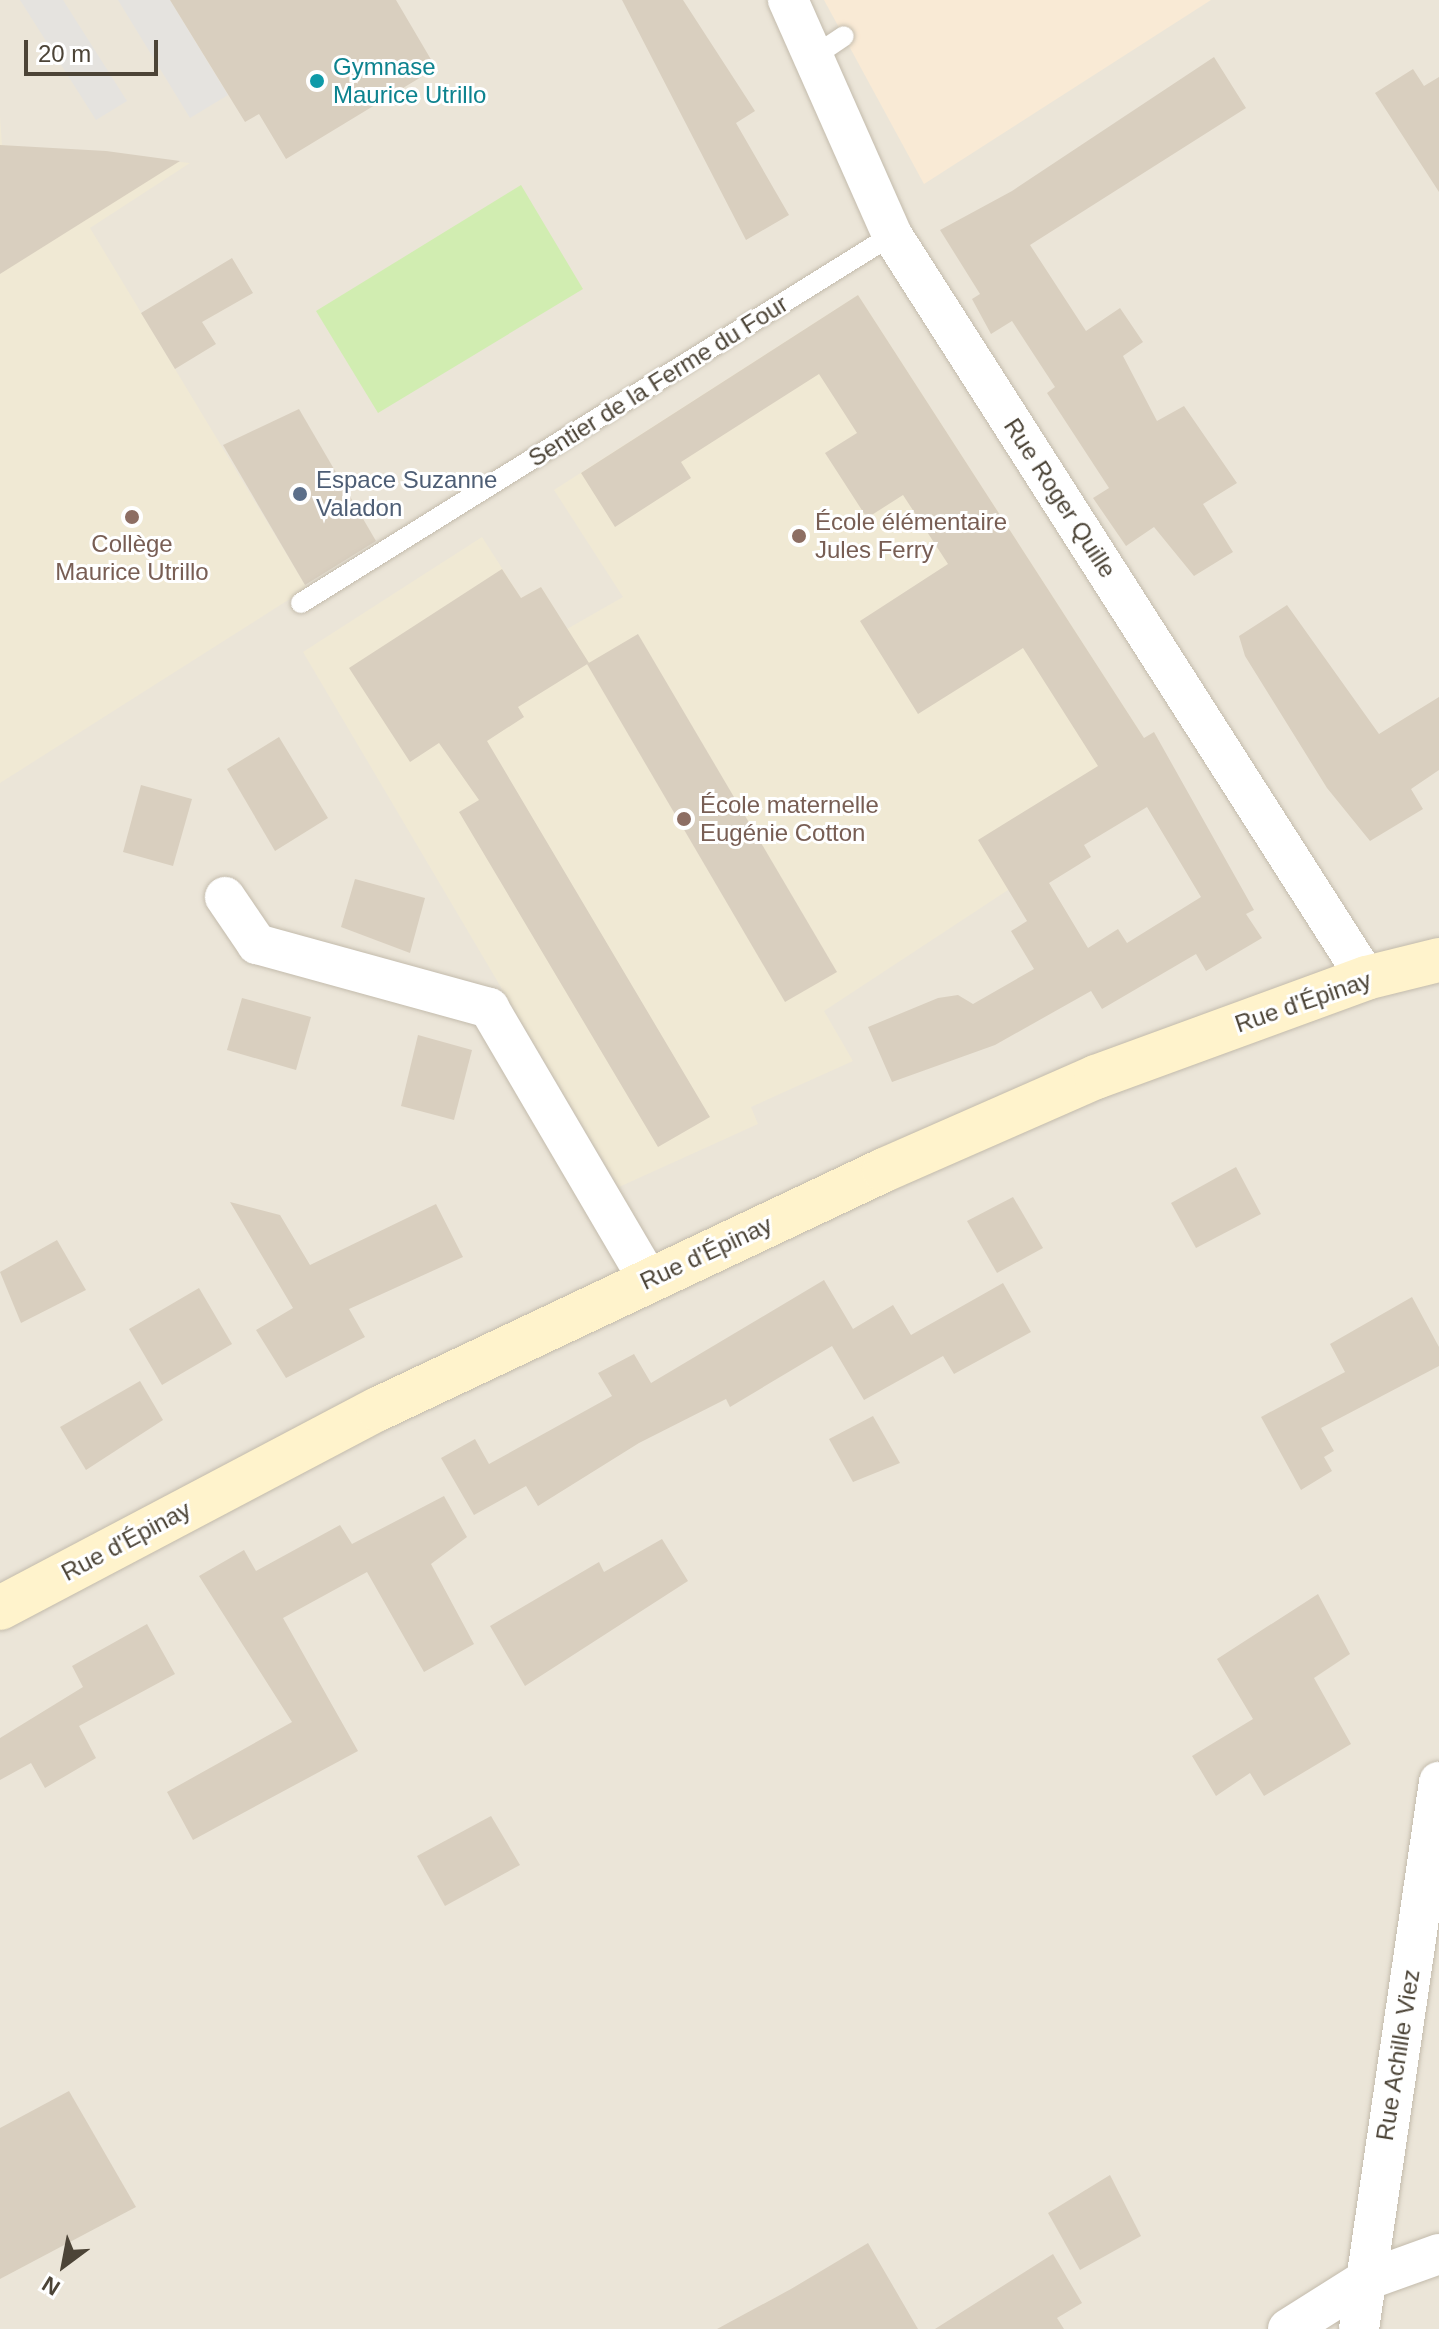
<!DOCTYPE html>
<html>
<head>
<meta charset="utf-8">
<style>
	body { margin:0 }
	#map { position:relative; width:1439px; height:2329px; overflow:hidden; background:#f6f3eb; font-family:Helvetica,sans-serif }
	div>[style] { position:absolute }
	.residential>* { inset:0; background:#ebe5d8 }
	.commercial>* { inset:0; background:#f9ead5 }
	.education>* { inset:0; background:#f0e9d4 }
	.green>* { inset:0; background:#d1edb1 }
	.parking>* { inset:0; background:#e5e3df }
	.building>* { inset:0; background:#d9cfbf }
	.roads { filter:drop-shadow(0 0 2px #c3bbac) drop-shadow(0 0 2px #c3bbac) }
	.lane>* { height:20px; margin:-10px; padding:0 10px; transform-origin:10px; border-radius:10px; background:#fff }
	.street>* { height:40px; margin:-20px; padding:0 20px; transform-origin:20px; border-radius:20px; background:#fff }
	.secondary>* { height:44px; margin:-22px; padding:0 22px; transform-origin:22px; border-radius:22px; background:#fff3cc }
	.dots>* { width:22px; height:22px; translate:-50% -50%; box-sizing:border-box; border:4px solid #fff; border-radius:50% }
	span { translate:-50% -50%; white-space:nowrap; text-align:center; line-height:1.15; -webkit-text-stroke:6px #fff; paint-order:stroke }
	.culture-label { font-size:24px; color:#0d838f }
	.left { translate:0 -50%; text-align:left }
	.street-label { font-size:24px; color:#4c4437 }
	.service-label { font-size:24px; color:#4e5e75 }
	.education-label { font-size:24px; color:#785e54 }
	.north { position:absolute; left:24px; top:2225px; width:80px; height:80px; -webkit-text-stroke:6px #fff; paint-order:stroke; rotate:212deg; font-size:22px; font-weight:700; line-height:32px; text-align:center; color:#4c4437 }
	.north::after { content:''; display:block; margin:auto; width:28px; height:36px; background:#4c4437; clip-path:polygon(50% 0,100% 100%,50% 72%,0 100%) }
	.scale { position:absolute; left:24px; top:40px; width:134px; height:36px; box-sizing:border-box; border:4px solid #4c4437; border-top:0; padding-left:10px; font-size:24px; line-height:28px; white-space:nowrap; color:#4c4437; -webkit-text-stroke:6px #fff; paint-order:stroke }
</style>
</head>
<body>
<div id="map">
	<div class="residential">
		<i style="clip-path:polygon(0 0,1439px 0,1439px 2329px,0 2329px)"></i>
	</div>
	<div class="commercial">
		<i style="clip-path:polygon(824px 0,1211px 0,924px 184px)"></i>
	</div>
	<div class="education">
		<i style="clip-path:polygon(0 116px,2px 145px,190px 163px,90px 228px,307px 588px,0 783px)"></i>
		<i style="clip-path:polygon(858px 295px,1144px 738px,1008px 890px,824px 1011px,853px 1061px,751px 1107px,758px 1124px,619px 1187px,303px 652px,482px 537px,521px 598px,541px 587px,567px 629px,623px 597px,554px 490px)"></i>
	</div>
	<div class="green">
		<i style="clip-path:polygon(521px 185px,583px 289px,378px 413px,316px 311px)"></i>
	</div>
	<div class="parking">
		<i style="clip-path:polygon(20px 0,63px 0,127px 101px,96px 120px)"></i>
		<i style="clip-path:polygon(118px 0,170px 0,228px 95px,190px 118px)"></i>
	</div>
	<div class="building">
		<i style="clip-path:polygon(170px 0,396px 0,436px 68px,286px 159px,259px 114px,245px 122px)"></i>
		<i style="clip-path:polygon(622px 0,683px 0,755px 111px,736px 123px,789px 215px,746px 240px)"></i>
		<i style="clip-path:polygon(1214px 57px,1246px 108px,1030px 245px,1086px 331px,1120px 308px,1143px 342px,1123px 356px,1157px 421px,1184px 406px,1237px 483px,1203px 504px,1233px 552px,1194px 576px,1154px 527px,1126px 546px,1093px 498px,1109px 488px,1047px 393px,1055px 387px,1012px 321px,991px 334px,972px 299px,980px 294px,940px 230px,1012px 191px)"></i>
		<i style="clip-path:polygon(1413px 69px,1424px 86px,1439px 77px,1439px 192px,1375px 93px)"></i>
		<i style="clip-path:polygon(0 145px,106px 151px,180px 161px,0 274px)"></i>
		<i style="clip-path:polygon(232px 258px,253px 293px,202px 322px,216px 344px,175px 369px,141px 313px)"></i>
		<i style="clip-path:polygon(evenodd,858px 295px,1144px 738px,1154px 732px,1254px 910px,1246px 914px,1262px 938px,1206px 971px,1196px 954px,1102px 1009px,1091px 991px,995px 1045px,892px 1082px,868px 1027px,938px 998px,958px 995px,973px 1004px,1034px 969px,1011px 931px,1027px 921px,978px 840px,1098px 766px,1023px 648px,918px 714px,860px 621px,948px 564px,903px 495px,867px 518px,825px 453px,857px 433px,819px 374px,681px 462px,691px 478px,615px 527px,581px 473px,858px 295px,1147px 807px,1201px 897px,1127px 943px,1118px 929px,1088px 948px,1049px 883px,1091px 857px,1084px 845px,1147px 807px)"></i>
		<i style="clip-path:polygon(299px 409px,376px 541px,305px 585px,223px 445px)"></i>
		<i style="clip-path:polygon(502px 569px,521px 598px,541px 587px,589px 663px,518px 707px,524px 717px,487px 741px,710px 1117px,658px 1147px,459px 812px,479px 800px,439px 743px,410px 762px,349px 668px)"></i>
		<i style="clip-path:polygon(1287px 605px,1379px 734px,1439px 697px,1439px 770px,1411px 789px,1423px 809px,1370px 841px,1327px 788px,1245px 656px,1239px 636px)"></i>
		<i style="clip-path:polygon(638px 634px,837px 972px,785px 1002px,587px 664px)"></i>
		<i style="clip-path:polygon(279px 737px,328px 818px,275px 851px,227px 769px)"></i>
		<i style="clip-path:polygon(141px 785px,192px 799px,173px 866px,123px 852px)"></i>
		<i style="clip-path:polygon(355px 879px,425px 898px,410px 953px,341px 927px)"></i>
		<i style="clip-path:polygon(242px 998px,311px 1017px,296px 1070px,227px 1050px)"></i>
		<i style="clip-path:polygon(418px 1035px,472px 1050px,454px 1120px,401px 1106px)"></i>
		<i style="clip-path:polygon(1236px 1167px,1261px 1214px,1196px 1248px,1171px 1203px)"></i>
		<i style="clip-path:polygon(1013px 1197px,1043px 1248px,997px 1273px,967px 1221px)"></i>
		<i style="clip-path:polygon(230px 1202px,280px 1215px,310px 1265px,436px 1204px,463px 1257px,349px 1309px,365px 1337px,286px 1378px,256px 1330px,293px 1308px)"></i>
		<i style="clip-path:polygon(57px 1240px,86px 1290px,21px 1323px,0 1272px)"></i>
		<i style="clip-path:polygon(824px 1280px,853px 1329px,893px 1305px,911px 1335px,1003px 1283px,1031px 1332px,954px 1374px,943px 1356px,864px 1400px,832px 1346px,730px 1407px,726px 1399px,639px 1443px,538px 1506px,526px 1486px,474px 1515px,441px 1458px,475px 1439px,489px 1464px,612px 1396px,598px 1373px,634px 1354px,651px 1383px)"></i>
		<i style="clip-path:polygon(199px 1288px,232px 1344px,162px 1385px,129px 1329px)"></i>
		<i style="clip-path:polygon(1412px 1297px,1439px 1347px,1439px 1366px,1321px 1428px,1334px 1451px,1324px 1457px,1332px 1471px,1301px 1490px,1261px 1417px,1345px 1372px,1330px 1344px)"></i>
		<i style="clip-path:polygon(140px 1381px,163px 1420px,86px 1470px,60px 1427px)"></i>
		<i style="clip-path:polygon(873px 1416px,900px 1463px,853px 1482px,829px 1439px)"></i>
		<i style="clip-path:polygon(444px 1496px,467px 1537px,431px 1564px,474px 1644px,424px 1672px,367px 1572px,283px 1618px,358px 1751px,193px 1840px,167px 1792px,292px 1722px,199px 1576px,244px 1550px,256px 1571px,340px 1525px,352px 1544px)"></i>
		<i style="clip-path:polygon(662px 1539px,688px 1581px,525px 1686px,490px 1626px,599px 1562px,604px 1572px)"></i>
		<i style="clip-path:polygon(1318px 1594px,1350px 1654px,1314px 1678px,1351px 1744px,1264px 1796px,1250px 1773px,1216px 1796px,1192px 1756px,1253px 1719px,1217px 1659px)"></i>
		<i style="clip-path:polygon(147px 1624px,175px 1674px,79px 1726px,96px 1758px,45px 1788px,31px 1763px,0 1780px,0 1738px,83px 1687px,72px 1666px)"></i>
		<i style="clip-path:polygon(491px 1816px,520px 1865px,445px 1906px,417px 1856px)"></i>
		<i style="clip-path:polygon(69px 2091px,136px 2207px,0 2279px,0 2128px)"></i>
		<i style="clip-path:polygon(1110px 2175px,1141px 2236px,1080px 2270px,1048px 2213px)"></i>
		<i style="clip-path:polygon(868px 2243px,918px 2329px,717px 2329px,791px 2289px)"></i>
		<i style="clip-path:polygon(1053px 2254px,1082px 2303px,1057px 2318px,1064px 2329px,935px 2329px)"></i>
	</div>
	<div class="roads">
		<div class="lane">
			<i style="left:813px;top:57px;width:37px;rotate:-34deg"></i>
			<i style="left:301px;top:603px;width:696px;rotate:-31.91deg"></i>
		</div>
		<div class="street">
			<i style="left:788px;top:0;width:257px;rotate:66.1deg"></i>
			<i style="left:892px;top:235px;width:881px;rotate:57.46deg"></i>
			<i style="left:225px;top:897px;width:57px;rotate:55.8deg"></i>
			<i style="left:257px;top:944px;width:241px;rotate:15.4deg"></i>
			<i style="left:489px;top:1008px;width:316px;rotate:59.6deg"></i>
			<i style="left:1288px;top:2329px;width:90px;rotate:-32.3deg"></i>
			<i style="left:1364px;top:2281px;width:80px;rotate:-19.8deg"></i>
			<i style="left:1359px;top:2329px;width:553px;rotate:-81.68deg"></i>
		</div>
		<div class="secondary">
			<i style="left:0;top:1608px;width:427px;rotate:-27.8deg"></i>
			<i style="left:378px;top:1409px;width:560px;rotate:-25.28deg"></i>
			<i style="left:884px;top:1170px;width:232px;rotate:-23.7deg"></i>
			<i style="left:1096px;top:1077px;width:288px;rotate:-20.1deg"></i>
			<i style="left:1366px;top:978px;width:75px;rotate:-13.9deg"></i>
		</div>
	</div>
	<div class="dots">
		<i style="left:317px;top:81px;background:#0f9aa8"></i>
		<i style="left:300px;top:494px;background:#5c6f8a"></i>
		<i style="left:132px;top:517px;background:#8d6e63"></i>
		<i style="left:799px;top:536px;background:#8d6e63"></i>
		<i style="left:684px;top:819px;background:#8d6e63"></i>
	</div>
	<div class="culture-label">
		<span class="left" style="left:333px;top:81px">Gymnase<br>Maurice Utrillo</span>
	</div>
	<div class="street-label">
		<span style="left:658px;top:381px;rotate:-32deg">Sentier de la Ferme du Four</span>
		<span style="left:1060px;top:498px;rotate:57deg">Rue Roger Quille</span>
		<span style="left:1303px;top:1002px;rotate:-19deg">Rue d'Épinay</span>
		<span style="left:706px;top:1253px;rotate:-25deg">Rue d'Épinay</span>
		<span style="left:126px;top:1541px;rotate:-28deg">Rue d'Épinay</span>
		<span style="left:1398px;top:2055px;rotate:-81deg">Rue Achille Viez</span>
	</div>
	<div class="service-label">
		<span class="left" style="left:316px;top:494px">Espace Suzanne<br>Valadon</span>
	</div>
	<div class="education-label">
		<span class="left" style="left:815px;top:536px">École élémentaire<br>Jules Ferry</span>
		<span style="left:132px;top:558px">Collège<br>Maurice Utrillo</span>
		<span class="left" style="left:700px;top:819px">École maternelle<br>Eugénie Cotton</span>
	</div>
	<div class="north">N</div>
	<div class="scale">20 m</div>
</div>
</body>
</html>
